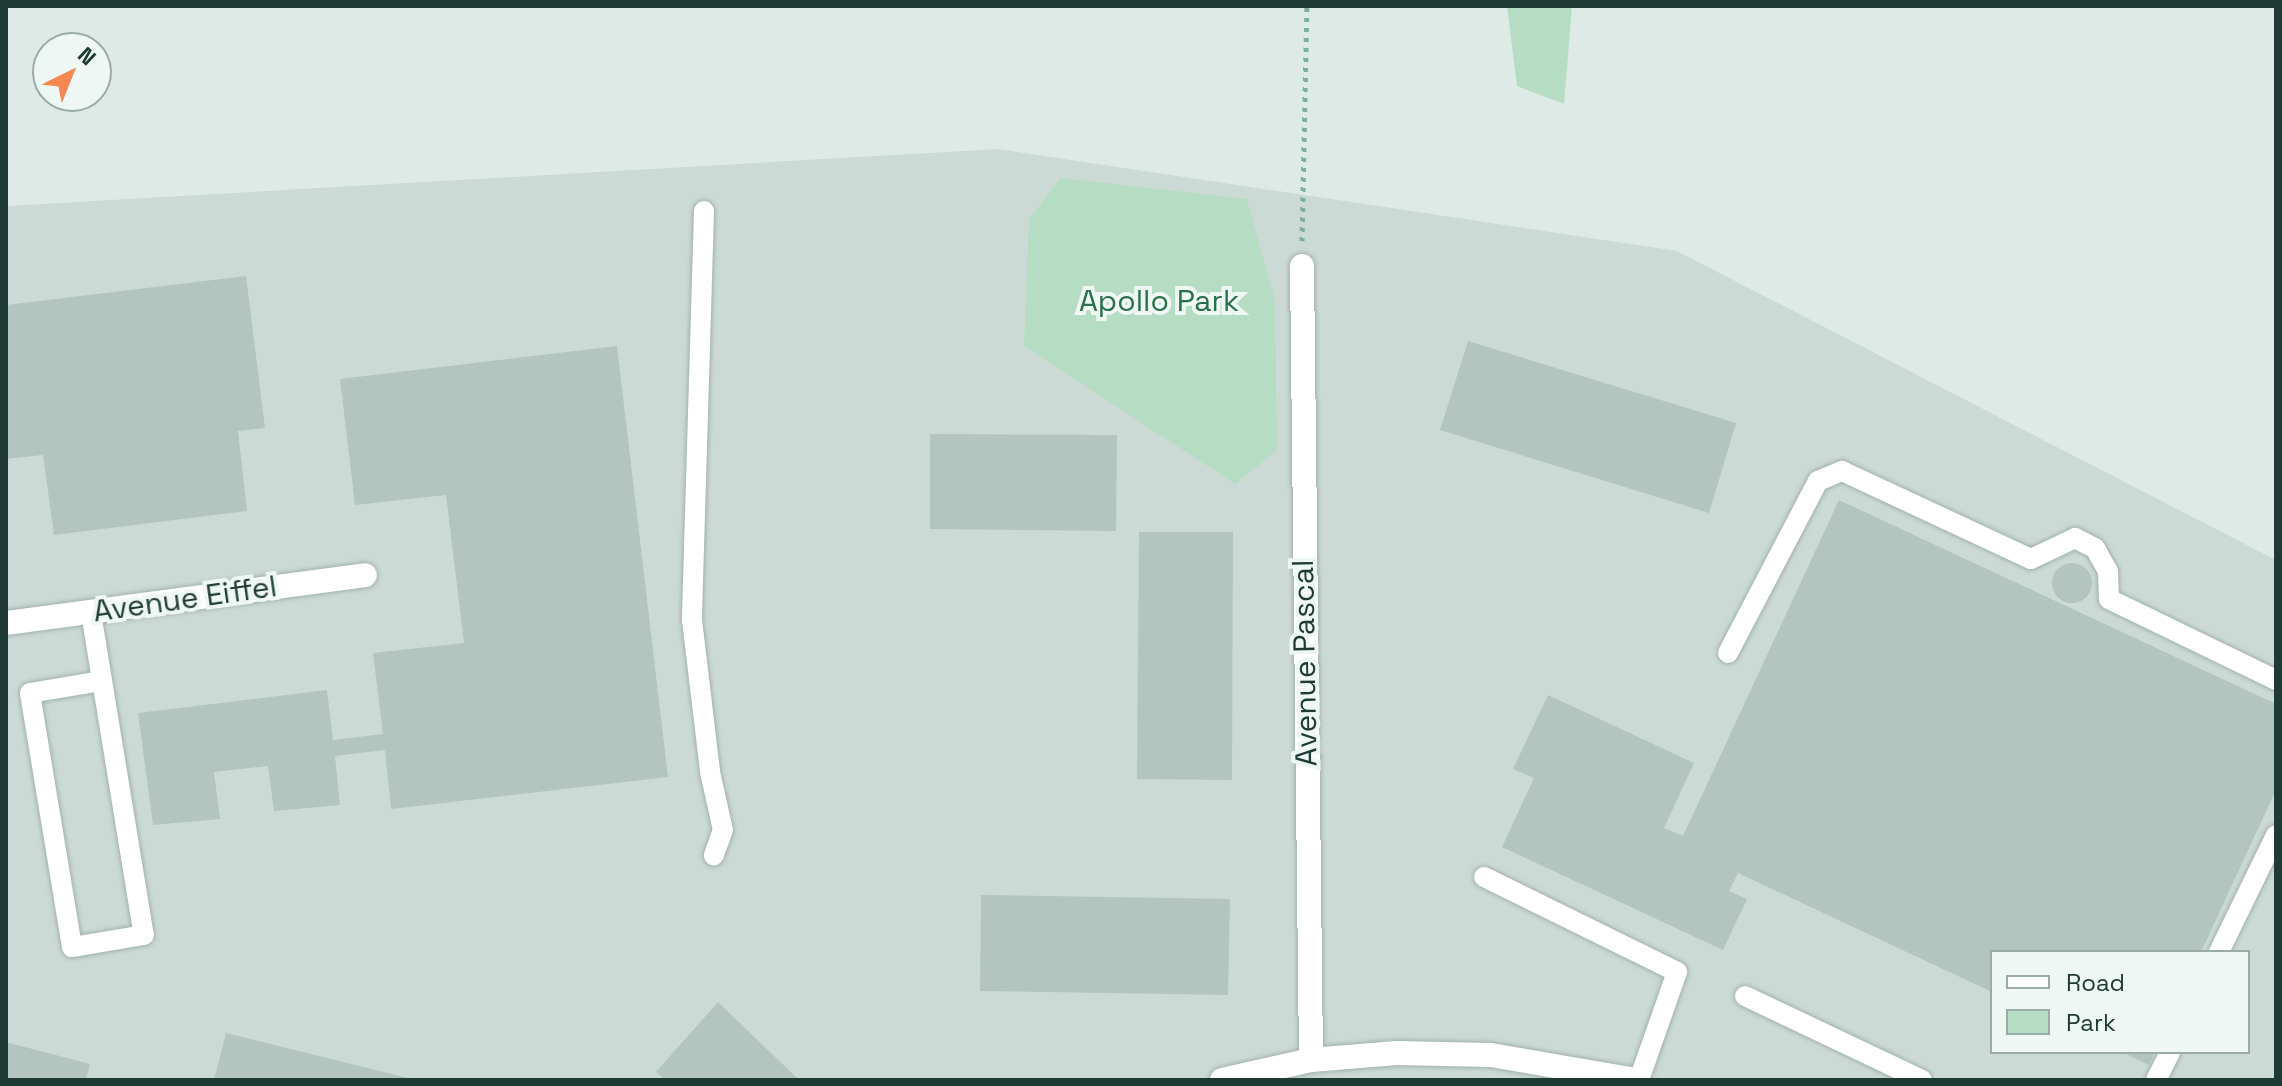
<!DOCTYPE html>
<html>
<head>
<meta charset="utf-8">
<style>
	body { margin:0 }
	#map { position:relative; width:2282px; height:1086px; overflow:hidden; background:#deeae6; font-family:"Space Grotesk",sans-serif }
	div>[style] { position:absolute }
	.built>* { inset:0; background:#ccdad5 }
	.green>* { inset:0; background:#b6dcc4 }
	.building>* { inset:0; background:#b3c5bf }
	.round { border-radius:50% }
	.path>* { height:5px; margin-top:-2.5px; transform-origin:0; background:repeating-linear-gradient(90deg,#7daea4 0 4px,transparent 0 10px) }
	.roads { filter:drop-shadow(0 0 2px #a1b2ad) drop-shadow(0 0 2px #a1b2ad) }
	.lane>* { height:20px; margin:-10px; padding:0 10px; transform-origin:10px; border-radius:10px; background:#fff }
	.street>* { height:24px; margin:-12px; padding:0 12px; transform-origin:12px; border-radius:12px; background:#fff }
	span { translate:-50% -50%; white-space:nowrap; text-align:center; line-height:1.15; -webkit-text-stroke:8px #eef7f3; paint-order:stroke }
	.park-label { font-size:30px; color:#29714b }
	.street-label { font-size:30px; color:#1f3a35 }
	.frame { position:absolute; inset:0; border:8px solid #1f3a35; pointer-events:none }
	.legend { position:absolute; left:1990px; top:950px; width:260px; height:104px; box-sizing:border-box; background:#eef7f3; border:2px solid #9baba7; margin:0; padding:10px 14px; list-style:none; font-size:24px; color:#1f3a35 }
	.legend li { display:flex; align-items:center; gap:16px; height:40px }
	.legend b { width:40px; border:2px solid #9baba7 }
	.north { position:absolute; left:32px; top:32px; width:80px; height:80px; box-sizing:border-box; background:#eef7f3; border:2px solid #9baba7; border-radius:50%; rotate:43deg; font-size:22px; font-weight:700; line-height:32px; text-align:center; color:#1f3a35 }
	.north::after { content:''; display:block; margin:auto; width:28px; height:36px; background:#f58851; clip-path:polygon(50% 0,100% 100%,50% 72%,0 100%) }
</style>
</head>
<body>
<div id="map">
	<div class="built">
		<i style="clip-path:polygon(evenodd,998px 149px,1677px 251px,2276px 560px,2276px 1080px,6px 1080px,6px 206px,998px 149px,1992px 952px,2248px 952px,2248px 1052px,1992px 1052px,1992px 952px)"></i>
	</div>
	<div class="green">
		<i style="clip-path:polygon(1507px 6px,1572px 6px,1564px 104px,1517px 86px)"></i>
		<i style="clip-path:polygon(1061px 178px,1247px 199px,1275px 301px,1277px 450px,1235px 484px,1024px 346px,1029px 219px)"></i>
	</div>
	<div class="building">
		<i style="clip-path:polygon(246px 276px,265px 428px,238px 431px,247px 511px,54px 535px,43px 455px,6px 459px,6px 305px)"></i>
		<i style="clip-path:polygon(1468px 341px,1736px 423px,1709px 513px,1440px 430px)"></i>
		<i style="clip-path:polygon(617px 346px,668px 777px,391px 809px,385px 750px,335px 756px,340px 805px,274px 811px,268px 766px,214px 772px,220px 819px,153px 825px,138px 713px,327px 690px,333px 740px,383px 734px,373px 653px,464px 643px,446px 495px,355px 505px,340px 379px)"></i>
		<i style="clip-path:polygon(930px 434px,1117px 435px,1116px 531px,930px 529px)"></i>
		<i style="clip-path:polygon(1839px 500px,2276px 704px,2276px 790px,2201px 952px,1992px 952px,1992px 992px,1738px 873px,1729px 891px,1747px 899px,1723px 950px,1502px 847px,1534px 778px,1513px 769px,1548px 695px,1694px 763px,1664px 828px,1683px 836px)"></i>
		<i style="clip-path:polygon(1139px 532px,1233px 532px,1232px 780px,1137px 779px)"></i>
		<i class="round" style="left:2052px;top:563px;width:40px;height:40px"></i>
		<i style="clip-path:polygon(981px 895px,1230px 899px,1228px 995px,980px 991px)"></i>
		<i style="clip-path:polygon(718px 1002px,799px 1080px,665px 1080px,656px 1072px)"></i>
		<i style="clip-path:polygon(226px 1033px,412px 1079px,411px 1080px,214px 1080px)"></i>
		<i style="clip-path:polygon(6px 1042px,90px 1064px,86px 1080px,6px 1080px)"></i>
		<i style="clip-path:polygon(2122px 1052px,2155px 1052px,2149px 1065px)"></i>
	</div>
	<div class="path">
		<i style="left:1302px;top:241px;width:235px;rotate:-88.8deg"></i>
	</div>
	<div class="roads">
		<div class="lane">
			<i style="left:704px;top:211px;width:409px;rotate:91.7deg"></i>
			<i style="left:692px;top:620px;width:153px;rotate:83.2deg"></i>
			<i style="left:710px;top:772px;width:59px;rotate:77.4deg"></i>
			<i style="left:723px;top:830px;width:27px;rotate:110deg"></i>
			<i style="left:91px;top:613px;width:326px;rotate:80.7deg"></i>
			<i style="left:144px;top:935px;width:73px;rotate:170.5deg"></i>
			<i style="left:72px;top:947px;width:257px;rotate:-99.4deg"></i>
			<i style="left:30px;top:693px;width:73px;rotate:-9.5deg"></i>
			<i style="left:1728px;top:653px;width:194px;rotate:-62.4deg"></i>
			<i style="left:1818px;top:481px;width:26px;rotate:-23deg"></i>
			<i style="left:1842px;top:471px;width:208px;rotate:25deg"></i>
			<i style="left:2031px;top:559px;width:49px;rotate:-25.5deg"></i>
			<i style="left:2075px;top:538px;width:22px;rotate:27deg"></i>
			<i style="left:2095px;top:548px;width:26px;rotate:61deg"></i>
			<i style="left:2108px;top:571px;width:28px;rotate:88deg"></i>
			<i style="left:2109px;top:599px;width:186px;rotate:25.9deg"></i>
			<i style="left:1484px;top:877px;width:215px;rotate:26.2deg"></i>
			<i style="left:1677px;top:972px;width:114px;rotate:109.4deg"></i>
			<i style="left:2219px;top:952px;width:130px;rotate:-64deg"></i>
			<i style="left:1745px;top:996px;width:196px;rotate:25.4deg"></i>
			<i style="left:2156px;top:1080px;width:31px;rotate:-63deg"></i>
		</div>
		<div class="street">
			<i style="left:1302px;top:266px;width:794px;rotate:89.35deg"></i>
			<i style="left:6px;top:623px;width:362px;rotate:-7.6deg"></i>
			<i style="left:1222px;top:1080px;width:91px;rotate:-12.7deg"></i>
			<i style="left:1311px;top:1060px;width:86px;rotate:-4.7deg"></i>
			<i style="left:1397px;top:1053px;width:94px;rotate:1.2deg"></i>
			<i style="left:1491px;top:1055px;width:146px;rotate:9.8deg"></i>
		</div>
	</div>
	<div class="park-label">
		<span style="left:1159px;top:301px">Apollo Park</span>
	</div>
	<div class="street-label">
		<span style="left:185px;top:599px;rotate:-8deg">Avenue Eiffel</span>
		<span style="left:1305px;top:663px;rotate:-91deg">Avenue Pascal</span>
	</div>
	<div class="frame"></div>
	<ul class="legend">
	<li><b style="height:10px;background:#fff"></b>Road</li>
	<li><b style="height:22px;background:#b6dcc4"></b>Park</li>
	</ul>
	<div class="north">N</div>
</div>
</body>
</html>
